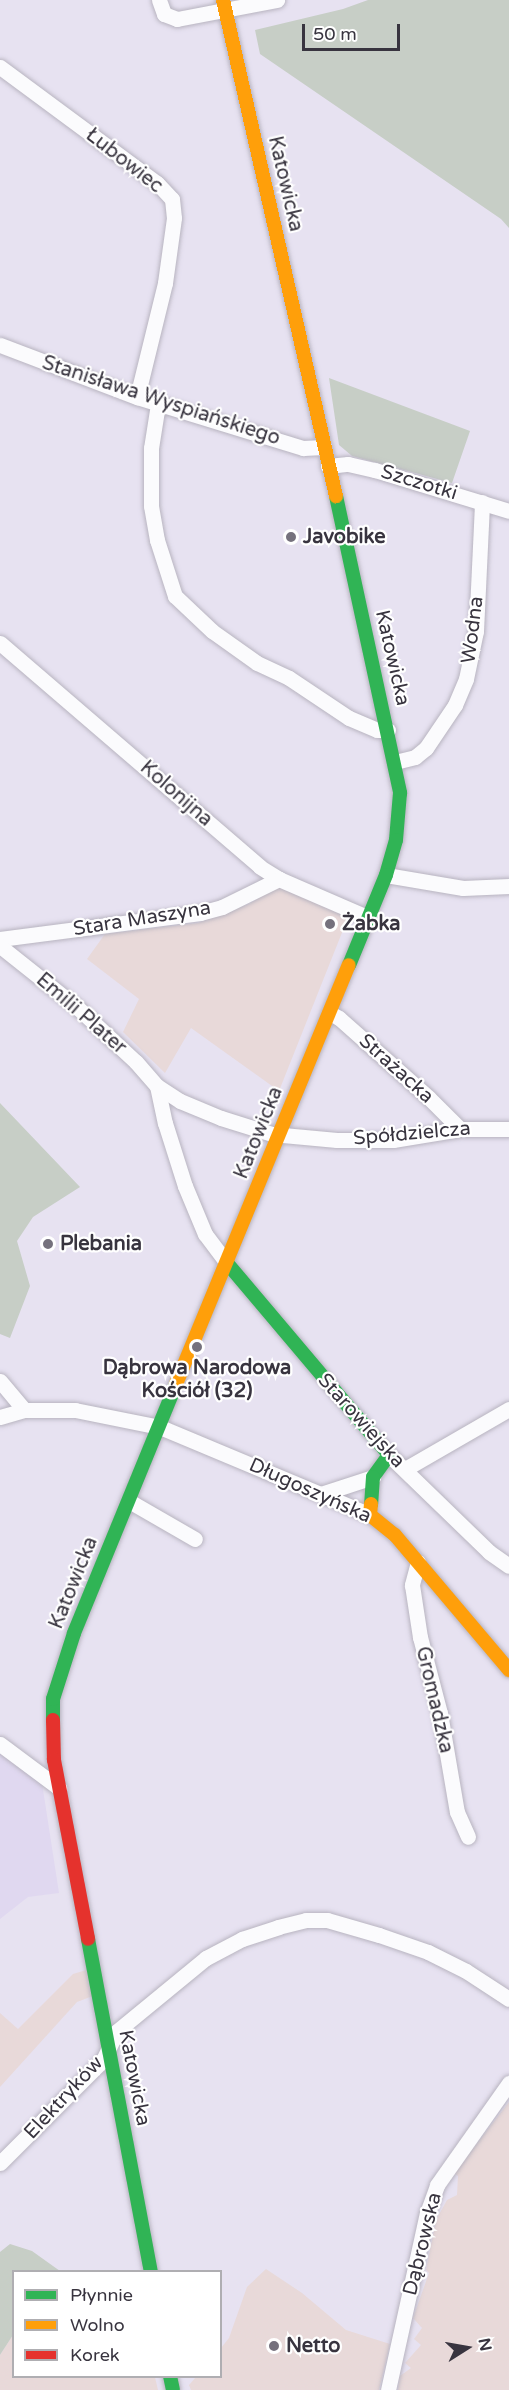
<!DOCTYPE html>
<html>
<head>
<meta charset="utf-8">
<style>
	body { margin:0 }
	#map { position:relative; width:509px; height:2390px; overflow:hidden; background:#e7e2f1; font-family:"Varela Round",sans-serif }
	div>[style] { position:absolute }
	.commercial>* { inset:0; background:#e8d9d9 }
	.built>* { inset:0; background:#e0d8f0 }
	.green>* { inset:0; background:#c7cec6 }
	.roads { filter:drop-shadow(0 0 2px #b8b4c0) drop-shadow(0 0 2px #b8b4c0) }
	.street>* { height:15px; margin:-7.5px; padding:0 7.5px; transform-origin:7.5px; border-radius:7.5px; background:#fbfbfd }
	.fast>* { height:14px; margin:-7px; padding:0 7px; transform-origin:7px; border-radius:7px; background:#30b455 }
	.slow>* { height:14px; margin:-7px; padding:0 7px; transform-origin:7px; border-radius:7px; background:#ff9f0a }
	.jam>* { height:14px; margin:-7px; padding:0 7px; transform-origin:7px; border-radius:7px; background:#e5322d }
	.dots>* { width:16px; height:16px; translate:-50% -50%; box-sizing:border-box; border:3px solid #fff; border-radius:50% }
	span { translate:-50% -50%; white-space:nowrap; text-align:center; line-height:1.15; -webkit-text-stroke:4.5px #fff; paint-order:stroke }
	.street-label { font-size:20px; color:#38343f }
	.poi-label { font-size:20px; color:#38343f; font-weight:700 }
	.left { translate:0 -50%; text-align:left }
	.legend { position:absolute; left:12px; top:2270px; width:210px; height:108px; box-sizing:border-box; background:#fff; border:2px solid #afaeb2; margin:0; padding:8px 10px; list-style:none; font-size:18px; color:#38343f }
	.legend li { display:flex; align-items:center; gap:12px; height:30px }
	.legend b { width:30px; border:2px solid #afaeb2 }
	.north { position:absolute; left:437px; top:2318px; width:60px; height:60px; -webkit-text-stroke:4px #fff; paint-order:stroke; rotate:79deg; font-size:16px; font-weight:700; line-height:24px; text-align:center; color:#38343f }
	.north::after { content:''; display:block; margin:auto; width:21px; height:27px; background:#38343f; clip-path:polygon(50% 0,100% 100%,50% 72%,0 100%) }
	.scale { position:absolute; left:302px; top:24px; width:98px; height:27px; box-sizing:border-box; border:3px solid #38343f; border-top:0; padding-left:8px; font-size:18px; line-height:21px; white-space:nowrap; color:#38343f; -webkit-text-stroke:4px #fff; paint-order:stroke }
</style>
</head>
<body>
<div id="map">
	<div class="commercial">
		<i style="clip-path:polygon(281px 885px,349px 915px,279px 1091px,191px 1028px,165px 1073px,123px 1032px,139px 999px,87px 959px,105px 934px,198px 923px,249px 904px)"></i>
		<i style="clip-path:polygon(93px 1968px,98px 1994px,77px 2002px,0 2087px,0 2013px,18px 2029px,73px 1974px)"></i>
		<i style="clip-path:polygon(509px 2102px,509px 2390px,398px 2390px,400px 2376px,411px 2368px,405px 2363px,421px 2345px,414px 2339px,422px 2328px,413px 2318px,429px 2273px,426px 2270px,436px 2220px,447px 2200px,457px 2195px,458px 2176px,454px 2173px)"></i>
		<i style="clip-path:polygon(266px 2269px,302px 2293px,346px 2330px,390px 2344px,379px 2390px,191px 2390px,189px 2385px,196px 2377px,220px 2376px,221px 2348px,229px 2338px,247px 2287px)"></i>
		<i style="clip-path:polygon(13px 2335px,14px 2376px,155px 2377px,158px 2390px,0 2390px,0 2355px)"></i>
	</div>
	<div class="built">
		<i style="clip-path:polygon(0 1749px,42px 1783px,59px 1893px,28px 1897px,0 1919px)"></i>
	</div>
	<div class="green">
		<i style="clip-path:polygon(368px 0,509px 0,509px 228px,501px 219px,260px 54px,255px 30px,343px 9px)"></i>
		<i style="clip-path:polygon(329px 378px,470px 431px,452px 483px,352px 456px,345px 450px,339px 445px)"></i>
		<i style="clip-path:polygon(0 1103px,80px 1187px,33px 1217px,17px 1241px,30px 1286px,10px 1338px,0 1334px)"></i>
		<i style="clip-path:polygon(10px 2244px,32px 2251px,60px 2271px,14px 2272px,13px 2335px,0 2355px,0 2252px)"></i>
	</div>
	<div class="roads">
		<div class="street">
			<i style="left:159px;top:0;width:15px;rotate:70deg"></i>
			<i style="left:164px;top:14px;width:14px;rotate:21deg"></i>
			<i style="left:177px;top:19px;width:102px;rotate:-10.8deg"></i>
			<i style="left:0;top:67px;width:195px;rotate:36.5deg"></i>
			<i style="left:157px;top:183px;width:22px;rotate:47deg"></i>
			<i style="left:172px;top:199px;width:19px;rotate:84deg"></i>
			<i style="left:174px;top:218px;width:66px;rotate:97.9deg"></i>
			<i style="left:165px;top:283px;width:117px;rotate:103.8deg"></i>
			<i style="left:0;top:345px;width:147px;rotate:20.8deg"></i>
			<i style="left:137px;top:397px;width:174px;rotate:17.1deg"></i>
			<i style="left:303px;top:448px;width:21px;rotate:-3deg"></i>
			<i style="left:158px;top:404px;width:45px;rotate:99deg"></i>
			<i style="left:151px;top:448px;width:58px;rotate:90deg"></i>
			<i style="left:151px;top:506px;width:35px;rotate:80deg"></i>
			<i style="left:157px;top:540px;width:59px;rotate:72.2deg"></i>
			<i style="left:175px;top:596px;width:51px;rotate:43.4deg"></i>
			<i style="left:212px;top:631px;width:55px;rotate:35.4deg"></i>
			<i style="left:257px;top:663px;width:35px;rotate:25deg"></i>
			<i style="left:289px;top:678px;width:72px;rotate:33.7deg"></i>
			<i style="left:349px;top:718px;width:30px;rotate:23deg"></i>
			<i style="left:377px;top:730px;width:11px"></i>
			<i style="left:328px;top:466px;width:20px;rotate:-6deg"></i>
			<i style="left:348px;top:464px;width:28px;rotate:13deg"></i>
			<i style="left:375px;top:470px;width:140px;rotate:17deg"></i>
			<i style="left:0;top:643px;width:343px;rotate:40.7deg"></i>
			<i style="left:260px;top:867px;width:22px;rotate:32deg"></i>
			<i style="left:279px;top:879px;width:98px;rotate:23.4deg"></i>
			<i style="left:395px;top:762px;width:21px;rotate:-14deg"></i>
			<i style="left:415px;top:757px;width:14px;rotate:-39deg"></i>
			<i style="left:426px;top:748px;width:52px;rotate:-56deg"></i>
			<i style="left:455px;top:705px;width:28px;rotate:-67deg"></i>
			<i style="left:466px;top:679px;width:49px;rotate:-78.2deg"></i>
			<i style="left:476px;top:631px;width:129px;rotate:-87.3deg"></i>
			<i style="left:386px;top:875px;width:78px;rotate:9.6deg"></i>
			<i style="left:463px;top:888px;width:46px;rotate:-2.5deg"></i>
			<i style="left:0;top:939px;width:202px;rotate:-7.4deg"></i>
			<i style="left:200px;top:913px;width:23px;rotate:-15deg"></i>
			<i style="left:222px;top:907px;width:64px;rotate:-26.2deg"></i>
			<i style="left:0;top:946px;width:100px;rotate:38.5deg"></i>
			<i style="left:78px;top:1008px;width:79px;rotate:43deg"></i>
			<i style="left:136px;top:1062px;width:32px;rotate:49deg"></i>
			<i style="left:157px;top:1086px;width:38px;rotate:78deg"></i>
			<i style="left:165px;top:1123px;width:66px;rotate:72.4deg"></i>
			<i style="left:185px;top:1186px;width:52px;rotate:67.4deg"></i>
			<i style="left:205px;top:1234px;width:36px;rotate:53deg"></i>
			<i style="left:330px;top:1013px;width:10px;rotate:29deg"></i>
			<i style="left:339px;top:1018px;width:120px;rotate:41.6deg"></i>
			<i style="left:429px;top:1098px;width:44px;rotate:45deg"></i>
			<i style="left:157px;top:1086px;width:27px;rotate:33deg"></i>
			<i style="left:180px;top:1101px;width:44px;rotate:22.5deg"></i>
			<i style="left:221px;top:1118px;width:53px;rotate:17.4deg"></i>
			<i style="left:272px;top:1134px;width:65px;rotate:5.3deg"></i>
			<i style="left:337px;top:1140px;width:56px"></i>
			<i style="left:393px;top:1140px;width:68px;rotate:-9.3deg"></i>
			<i style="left:460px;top:1129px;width:49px"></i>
			<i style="left:0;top:1381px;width:38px;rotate:50deg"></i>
			<i style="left:0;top:1417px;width:25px;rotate:-16deg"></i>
			<i style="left:24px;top:1410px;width:51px"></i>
			<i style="left:75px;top:1410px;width:87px;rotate:11.3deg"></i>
			<i style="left:160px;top:1427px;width:228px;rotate:22.7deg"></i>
			<i style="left:389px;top:1455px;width:139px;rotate:44.1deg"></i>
			<i style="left:489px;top:1552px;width:24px;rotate:35deg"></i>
			<i style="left:405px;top:1469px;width:120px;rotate:-30deg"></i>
			<i style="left:321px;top:1494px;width:55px;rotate:-18.1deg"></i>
			<i style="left:129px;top:1501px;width:76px;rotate:29.9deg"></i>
			<i style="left:418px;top:1562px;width:24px;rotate:105deg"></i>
			<i style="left:412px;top:1585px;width:53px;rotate:81.3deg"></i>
			<i style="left:420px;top:1637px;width:79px;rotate:75.3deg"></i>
			<i style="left:440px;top:1713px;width:100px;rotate:80.3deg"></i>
			<i style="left:457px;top:1812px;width:27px;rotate:66deg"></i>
			<i style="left:0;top:1744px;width:74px;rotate:36.7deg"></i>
			<i style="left:0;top:2163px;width:146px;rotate:-45deg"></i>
			<i style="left:103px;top:2060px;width:32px;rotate:-64deg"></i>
			<i style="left:117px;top:2031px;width:115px;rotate:-39.4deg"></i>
			<i style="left:206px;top:1958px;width:41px;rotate:-27.8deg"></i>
			<i style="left:242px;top:1939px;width:38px;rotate:-18deg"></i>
			<i style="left:278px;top:1927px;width:29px;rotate:-14deg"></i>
			<i style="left:306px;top:1920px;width:21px"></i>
			<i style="left:327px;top:1920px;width:54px;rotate:16.1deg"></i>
			<i style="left:379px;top:1935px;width:52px;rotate:19.1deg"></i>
			<i style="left:428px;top:1952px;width:42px;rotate:26.6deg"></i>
			<i style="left:466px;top:1971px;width:51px;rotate:33.1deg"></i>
			<i style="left:388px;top:2390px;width:181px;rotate:-77.6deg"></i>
			<i style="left:427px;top:2213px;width:30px;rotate:-70deg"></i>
			<i style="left:437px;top:2185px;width:125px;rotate:-54.8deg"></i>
		</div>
		<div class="fast">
			<i style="left:336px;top:496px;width:304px;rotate:77.8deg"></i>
			<i style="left:400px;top:793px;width:47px;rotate:94.9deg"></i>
			<i style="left:396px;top:840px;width:36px;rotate:106deg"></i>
			<i style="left:386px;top:875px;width:97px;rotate:112.3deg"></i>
			<i style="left:227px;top:1263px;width:251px;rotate:49.8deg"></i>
			<i style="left:389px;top:1455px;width:27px;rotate:126deg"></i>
			<i style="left:373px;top:1477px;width:27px;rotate:94deg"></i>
			<i style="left:53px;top:1720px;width:21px;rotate:-90deg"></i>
			<i style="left:53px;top:1699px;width:69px;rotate:-72.3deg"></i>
			<i style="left:74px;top:1633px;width:269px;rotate:-67.7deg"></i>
			<i style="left:88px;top:1939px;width:339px;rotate:79.3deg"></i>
			<i style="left:170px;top:2376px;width:14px;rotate:78deg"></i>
		</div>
		<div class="slow">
			<i style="left:223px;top:0;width:509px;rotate:77.17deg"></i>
			<i style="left:176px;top:1384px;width:453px;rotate:-67.6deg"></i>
			<i style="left:371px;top:1504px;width:11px;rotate:95deg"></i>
			<i style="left:370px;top:1515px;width:32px;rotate:39deg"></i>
			<i style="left:395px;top:1535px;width:177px;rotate:49.8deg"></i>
		</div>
		<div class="jam">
			<i style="left:53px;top:1720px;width:40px;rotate:88.6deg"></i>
			<i style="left:54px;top:1760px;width:182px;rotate:79.2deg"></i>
		</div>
	</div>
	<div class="dots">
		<i style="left:291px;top:537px;background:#75717d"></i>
		<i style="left:330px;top:924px;background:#75717d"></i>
		<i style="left:48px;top:1244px;background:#75717d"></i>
		<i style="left:197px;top:1347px;background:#75717d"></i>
		<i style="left:274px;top:2346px;background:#75717d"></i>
	</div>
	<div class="street-label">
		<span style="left:124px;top:161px;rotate:38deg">Łubowiec</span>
		<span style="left:285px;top:184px;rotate:77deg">Katowicka</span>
		<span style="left:161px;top:401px;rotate:18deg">Stanisława Wyspiańskiego</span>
		<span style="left:419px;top:483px;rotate:17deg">Szczotki</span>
		<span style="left:473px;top:630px;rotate:-83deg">Wodna</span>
		<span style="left:392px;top:658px;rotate:77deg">Katowicka</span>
		<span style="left:176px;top:794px;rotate:41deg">Kolonijna</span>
		<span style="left:142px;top:919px;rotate:-9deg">Stara Maszyna</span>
		<span style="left:81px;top:1014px;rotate:41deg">Emilii Plater</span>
		<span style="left:396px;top:1069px;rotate:42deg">Strażacka</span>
		<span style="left:259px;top:1133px;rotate:-68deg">Katowicka</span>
		<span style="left:412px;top:1134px;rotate:-5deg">Spółdzielcza</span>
		<span style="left:361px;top:1421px;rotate:48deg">Starowiejska</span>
		<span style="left:310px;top:1491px;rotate:24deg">Długoszyńska</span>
		<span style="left:74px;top:1583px;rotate:-68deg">Katowicka</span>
		<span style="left:434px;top:1700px;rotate:77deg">Gromadzka</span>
		<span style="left:134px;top:2078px;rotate:79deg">Katowicka</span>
		<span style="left:64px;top:2098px;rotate:-47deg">Elektryków</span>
		<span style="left:423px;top:2244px;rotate:-76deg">Dąbrowska</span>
	</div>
	<div class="poi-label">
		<span class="left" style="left:303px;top:537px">Javobike</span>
		<span class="left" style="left:342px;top:924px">Żabka</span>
		<span class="left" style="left:60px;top:1244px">Plebania</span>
		<span style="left:197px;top:1380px">Dąbrowa Narodowa<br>Kościół (32)</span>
		<span class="left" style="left:286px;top:2346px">Netto</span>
	</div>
	<ul class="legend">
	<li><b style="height:8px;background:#30b455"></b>Płynnie</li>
	<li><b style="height:8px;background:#ff9f0a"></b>Wolno</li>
	<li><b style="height:8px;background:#e5322d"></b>Korek</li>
	</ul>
	<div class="north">N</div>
	<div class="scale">50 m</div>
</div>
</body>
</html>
